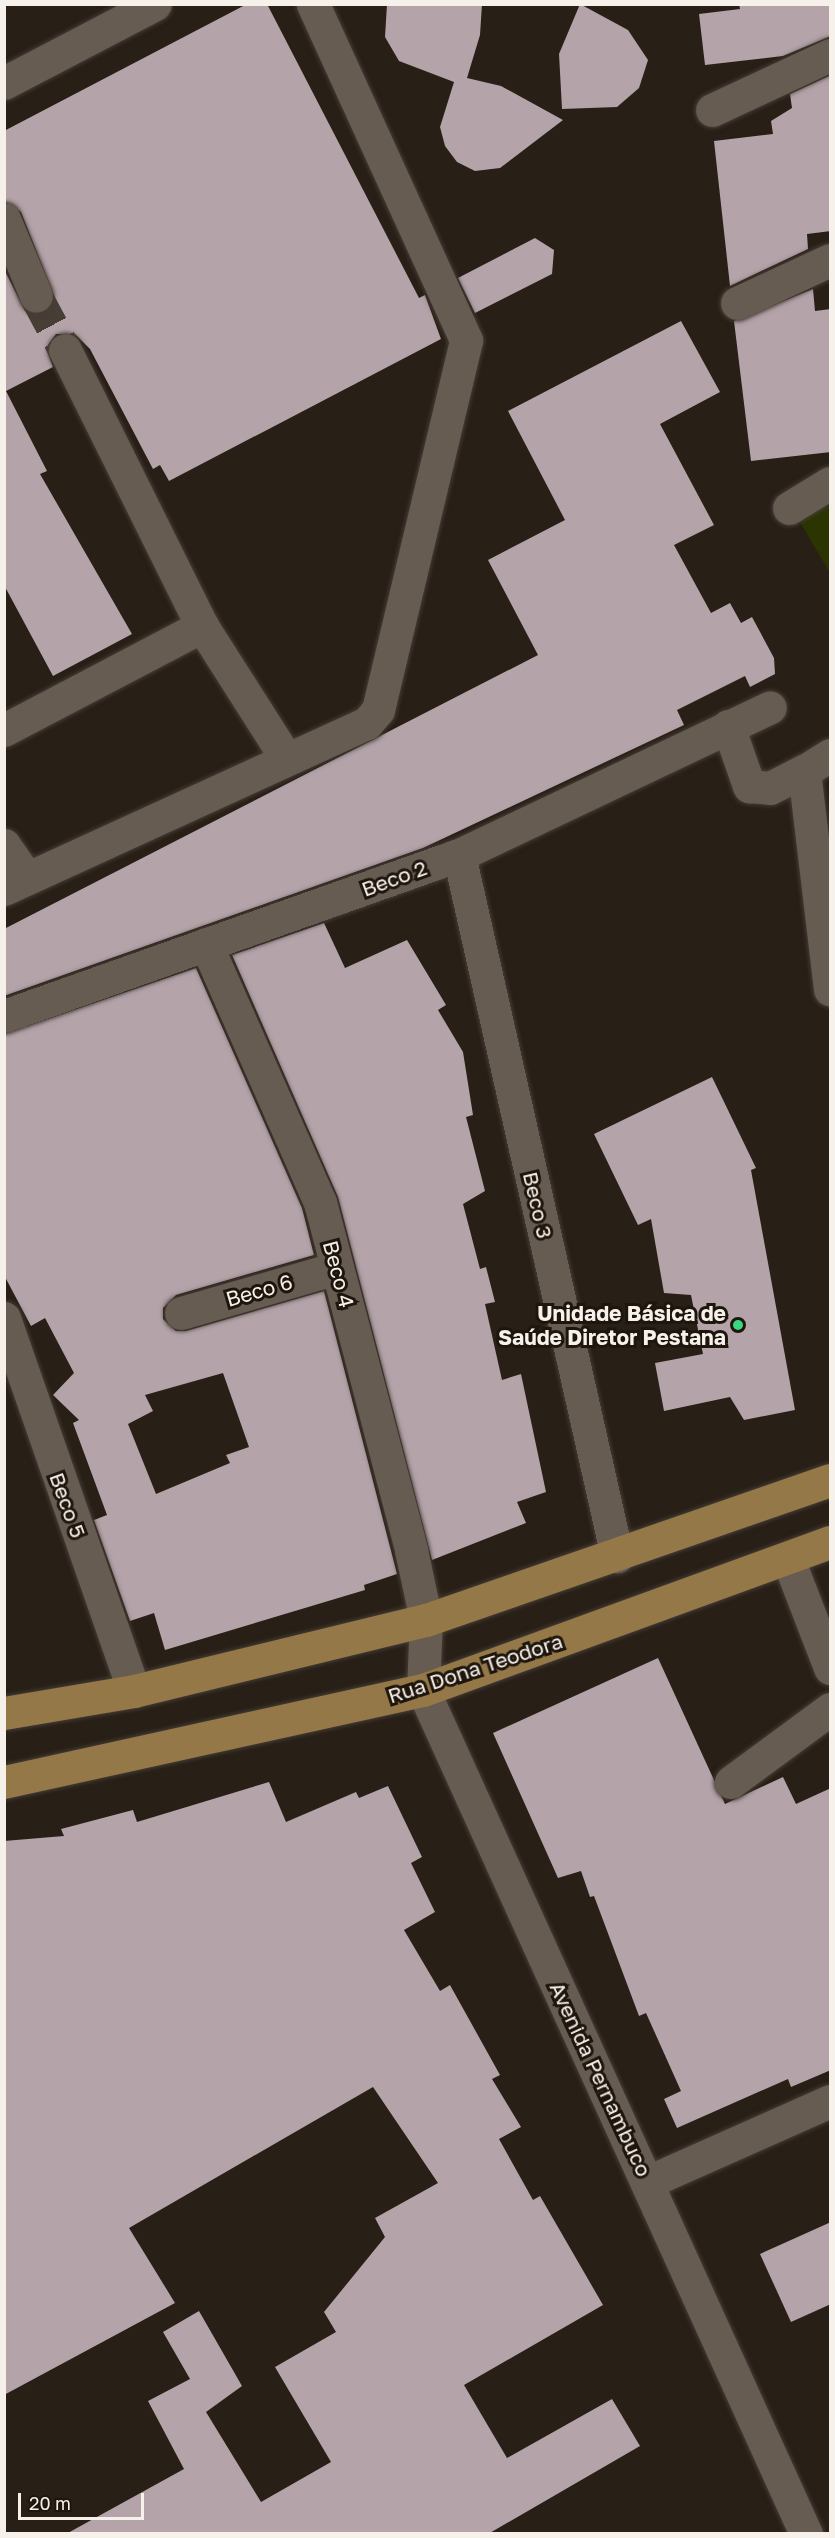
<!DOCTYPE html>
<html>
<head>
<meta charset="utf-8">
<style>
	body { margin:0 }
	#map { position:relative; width:835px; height:2538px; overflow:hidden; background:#281f16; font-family:"Golos Text",sans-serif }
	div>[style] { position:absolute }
	.green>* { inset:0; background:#2a3501 }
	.building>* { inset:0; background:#b4a3a9 }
	.minor-tunnel>* { height:33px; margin-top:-16.5px; transform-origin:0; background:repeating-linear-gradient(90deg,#473e36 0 33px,transparent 0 49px) }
	.roads { filter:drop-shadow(0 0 2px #443c36) drop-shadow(0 0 2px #443c36) }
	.minor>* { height:33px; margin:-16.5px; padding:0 16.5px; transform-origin:16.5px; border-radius:16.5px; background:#675c52 }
	.major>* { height:33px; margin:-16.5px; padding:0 16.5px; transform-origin:16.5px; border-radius:16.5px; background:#957847 }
	.dots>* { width:16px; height:16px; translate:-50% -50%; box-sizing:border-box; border:3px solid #1e160d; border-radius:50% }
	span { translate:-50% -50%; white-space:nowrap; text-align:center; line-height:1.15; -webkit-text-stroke:6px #1e160d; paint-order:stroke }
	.street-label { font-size:21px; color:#f7f1eb }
	.poi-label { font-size:21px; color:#f7f1eb; font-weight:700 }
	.right { translate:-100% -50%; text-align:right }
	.frame { position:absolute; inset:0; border:6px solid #f7f1eb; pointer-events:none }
	.scale { position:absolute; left:18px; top:2493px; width:126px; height:27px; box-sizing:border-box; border:3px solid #f7f1eb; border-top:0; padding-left:8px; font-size:18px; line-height:21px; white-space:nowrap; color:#f7f1eb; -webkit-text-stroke:4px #1e160d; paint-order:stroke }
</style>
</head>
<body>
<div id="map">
	<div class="green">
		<i style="clip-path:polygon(830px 497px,830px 573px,797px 517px)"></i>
	</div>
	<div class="building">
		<i style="clip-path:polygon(247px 4px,267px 4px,419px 298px,425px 295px,441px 339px,169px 481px,160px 465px,153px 469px,90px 349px,75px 334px,56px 334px,46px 348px,53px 367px,6px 391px,47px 471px,40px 474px,132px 634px,53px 676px,4px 585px,4px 269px,25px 311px,44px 313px,55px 298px,21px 212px,4px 201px,4px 131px)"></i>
		<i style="clip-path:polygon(387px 4px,482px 4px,480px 35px,467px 78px,501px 86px,563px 120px,500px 168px,475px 171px,457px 162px,445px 146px,440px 127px,454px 82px,399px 61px,385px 37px)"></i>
		<i style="clip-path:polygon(580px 4px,628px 30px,648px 60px,639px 88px,617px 107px,562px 109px,559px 54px)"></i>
		<i style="clip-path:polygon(739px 4px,831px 4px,831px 36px,783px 56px,705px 65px,699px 14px,740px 9px)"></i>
		<i style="clip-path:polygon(831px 75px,831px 231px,807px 234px,808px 249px,730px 286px,714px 141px,773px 134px,771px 121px,792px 108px,790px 94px)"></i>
		<i style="clip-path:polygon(535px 238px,554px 250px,552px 274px,475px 313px,458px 278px)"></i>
		<i style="clip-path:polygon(813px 289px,815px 311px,831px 309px,831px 452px,751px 461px,734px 321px)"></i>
		<i style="clip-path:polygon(681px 321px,720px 392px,660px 424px,714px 525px,674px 545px,711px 613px,730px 603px,741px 623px,752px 617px,774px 658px,775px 674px,750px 687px,745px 676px,677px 710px,684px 725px,423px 848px,4px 996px,4px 929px,538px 655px,488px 560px,565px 520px,508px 411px)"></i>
		<i style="clip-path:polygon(324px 923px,345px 968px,407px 940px,446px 1005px,438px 1010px,463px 1052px,473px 1115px,466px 1117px,485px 1191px,463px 1204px,480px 1269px,486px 1267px,495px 1302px,485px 1304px,502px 1380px,521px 1374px,546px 1492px,517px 1502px,526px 1523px,432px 1560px,338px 1197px,232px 955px)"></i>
		<i style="clip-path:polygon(evenodd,196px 968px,302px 1208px,314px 1255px,176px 1295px,163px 1308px,163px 1319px,176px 1331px,186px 1331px,324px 1291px,397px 1574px,364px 1585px,365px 1590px,165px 1650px,154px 1613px,130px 1621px,94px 1520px,107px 1515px,73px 1423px,79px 1420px,53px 1395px,74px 1373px,45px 1318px,31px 1326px,4px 1275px,4px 1034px,196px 968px,223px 1373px,249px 1447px,226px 1455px,230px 1463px,156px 1494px,128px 1424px,153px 1411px,145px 1395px,223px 1373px)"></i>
		<i style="clip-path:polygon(712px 1077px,756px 1168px,751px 1170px,795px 1410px,744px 1420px,730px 1397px,664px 1411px,655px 1363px,703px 1354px,691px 1295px,664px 1293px,651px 1219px,638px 1225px,594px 1134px)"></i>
		<i style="clip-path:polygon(658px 1658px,725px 1804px,783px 1777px,796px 1804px,831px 1788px,831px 2070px,791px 2087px,788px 2079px,677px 2128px,664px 2099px,681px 2091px,646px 2013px,639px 2016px,594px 1896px,590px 1897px,581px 1871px,558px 1878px,493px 1733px)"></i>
		<i style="clip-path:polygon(269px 1782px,286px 1822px,356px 1792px,359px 1798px,388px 1786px,422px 1857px,411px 1863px,435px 1912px,404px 1930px,440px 1991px,450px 1985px,500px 2075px,492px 2079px,521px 2127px,499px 2139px,533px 2200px,540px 2196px,603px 2305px,464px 2385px,507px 2458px,612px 2399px,640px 2446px,488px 2534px,66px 2534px,184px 2469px,148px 2401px,190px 2379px,163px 2332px,199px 2311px,242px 2386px,206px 2412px,261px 2502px,331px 2462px,275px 2367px,336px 2332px,324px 2312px,385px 2237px,375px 2218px,438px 2183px,373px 2087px,129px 2228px,175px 2303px,4px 2395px,4px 1841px,64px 1836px,61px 1829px,133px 1810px,137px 1822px)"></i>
		<i style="clip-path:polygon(831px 2222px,831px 2304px,791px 2322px,760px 2254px)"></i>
	</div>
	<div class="minor-tunnel">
		<i style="left:36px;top:296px;width:61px;rotate:61.8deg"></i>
	</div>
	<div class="roads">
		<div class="minor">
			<i style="left:4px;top:83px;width:170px;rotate:-27.6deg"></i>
			<i style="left:712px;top:110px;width:130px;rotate:-25deg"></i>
			<i style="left:4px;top:219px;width:83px;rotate:67.4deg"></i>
			<i style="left:737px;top:303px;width:102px;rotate:-24.8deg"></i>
			<i style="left:65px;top:350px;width:308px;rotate:63.6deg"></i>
			<i style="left:202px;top:626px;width:156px;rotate:57.5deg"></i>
			<i style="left:789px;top:508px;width:48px;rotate:-31.4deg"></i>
			<i style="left:728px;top:726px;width:64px;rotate:70.7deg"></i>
			<i style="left:749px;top:786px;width:21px;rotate:5deg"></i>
			<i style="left:770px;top:788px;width:38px;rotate:-27deg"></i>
			<i style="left:4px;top:730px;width:224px;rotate:-27.7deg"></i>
			<i style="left:830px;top:755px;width:31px;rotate:148deg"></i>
			<i style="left:804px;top:771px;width:220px;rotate:83.2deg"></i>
			<i style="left:4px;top:845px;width:40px;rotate:55.1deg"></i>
			<i style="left:459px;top:855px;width:719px;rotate:77.3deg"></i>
			<i style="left:4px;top:889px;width:399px;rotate:-24.6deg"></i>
			<i style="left:367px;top:723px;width:17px;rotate:-50deg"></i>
			<i style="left:378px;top:710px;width:380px;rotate:-76.6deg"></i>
			<i style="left:466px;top:340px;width:369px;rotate:-114.5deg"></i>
			<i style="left:206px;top:944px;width:282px;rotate:66.2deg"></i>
			<i style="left:320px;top:1202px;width:360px;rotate:75.3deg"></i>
			<i style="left:411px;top:1550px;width:72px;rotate:77.9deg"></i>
			<i style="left:426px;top:1620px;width:70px;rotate:92.5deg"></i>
			<i style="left:423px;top:1690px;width:927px;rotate:65.59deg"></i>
			<i style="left:4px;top:1016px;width:483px;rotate:-19.5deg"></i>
			<i style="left:459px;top:855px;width:344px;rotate:-25.4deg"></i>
			<i style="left:181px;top:1313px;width:162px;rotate:-16.1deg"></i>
			<i style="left:4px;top:1318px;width:395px;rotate:70.8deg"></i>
			<i style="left:788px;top:1559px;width:117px;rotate:68.9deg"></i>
			<i style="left:731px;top:1782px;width:123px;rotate:-36.4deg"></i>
			<i style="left:648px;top:2182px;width:199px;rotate:-24deg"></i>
		</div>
		<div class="major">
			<i style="left:4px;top:1713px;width:132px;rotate:-9.6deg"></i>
			<i style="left:134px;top:1691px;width:301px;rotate:-13.7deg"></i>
			<i style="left:426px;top:1620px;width:428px;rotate:-19.1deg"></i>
			<i style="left:4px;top:1782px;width:429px;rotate:-12.4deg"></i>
			<i style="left:423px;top:1690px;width:433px;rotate:-20deg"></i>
		</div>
	</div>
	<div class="dots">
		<i style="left:738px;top:1325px;background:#38d880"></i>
	</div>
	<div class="street-label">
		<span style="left:394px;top:878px;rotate:-20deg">Beco 2</span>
		<span style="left:538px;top:1205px;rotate:77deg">Beco 3</span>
		<span style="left:339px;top:1274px;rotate:75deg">Beco 4</span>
		<span style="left:259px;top:1290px;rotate:-16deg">Beco 6</span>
		<span style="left:68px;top:1505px;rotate:70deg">Beco 5</span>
		<span style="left:475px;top:1668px;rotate:-18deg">Rua Dona Teodora</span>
		<span style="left:601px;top:2079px;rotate:65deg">Avenida Pernambuco</span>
	</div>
	<div class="poi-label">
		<span class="right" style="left:726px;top:1325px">Unidade Básica de<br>Saúde Diretor Pestana</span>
	</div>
	<div class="frame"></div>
	<div class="scale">20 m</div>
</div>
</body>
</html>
